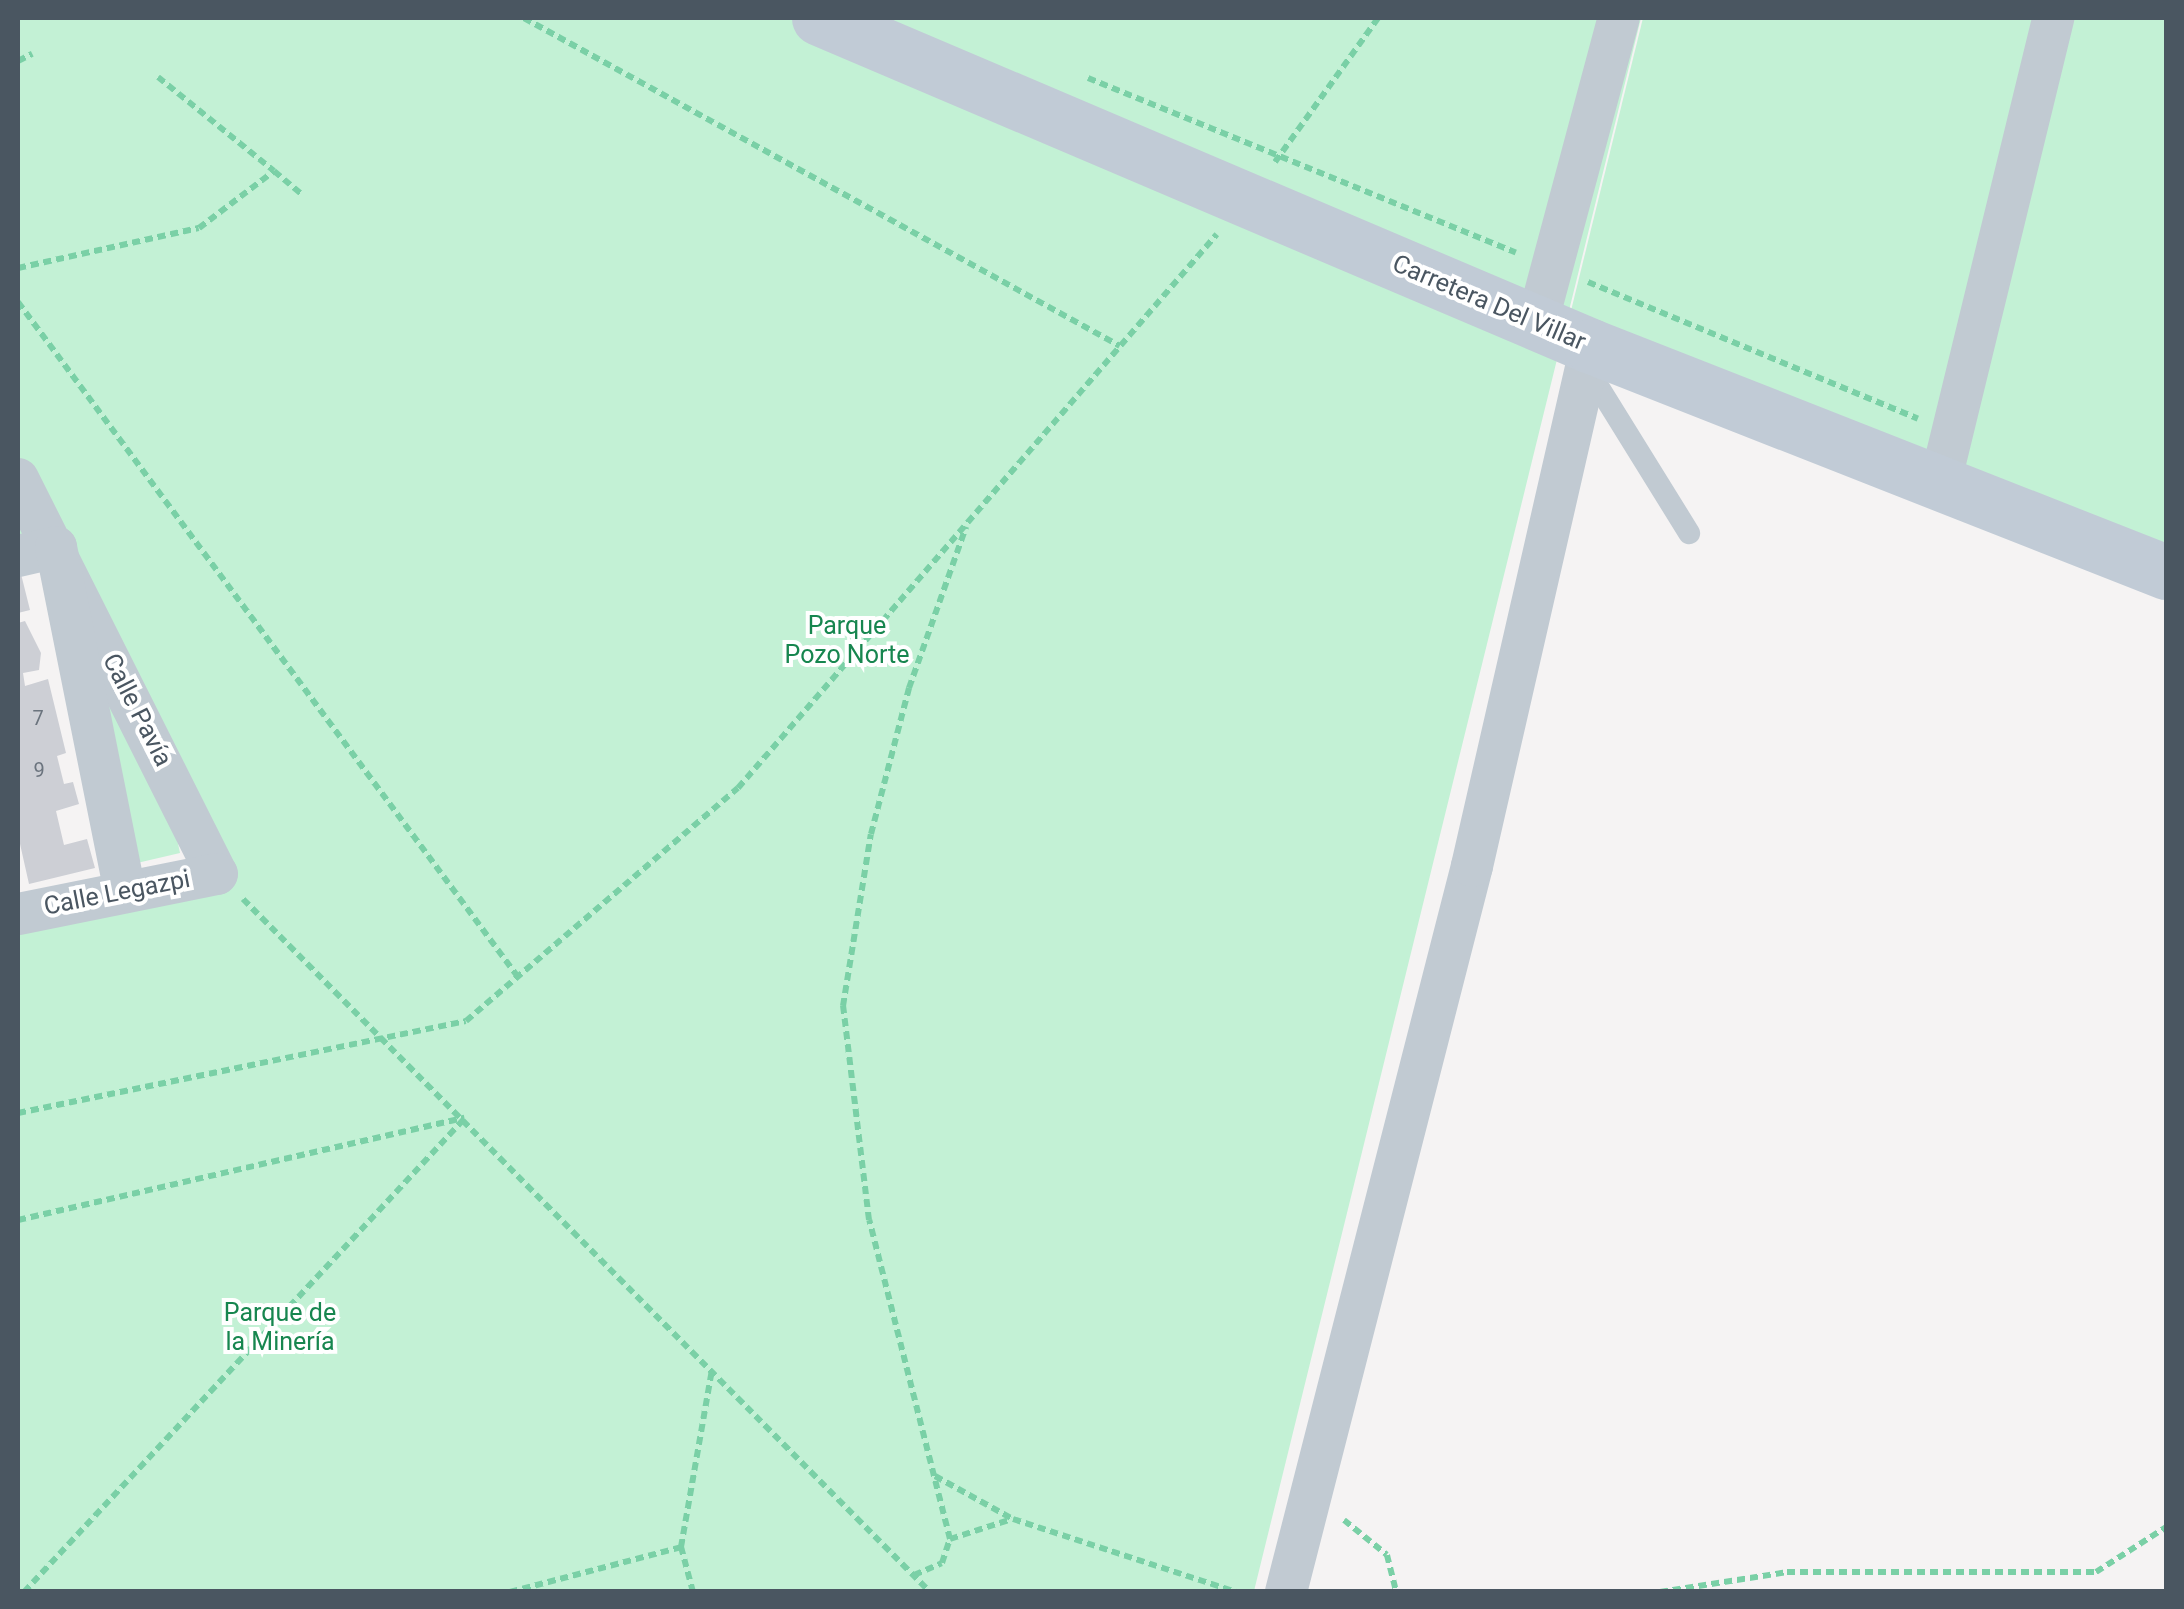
<!DOCTYPE html>
<html>
<head>
<meta charset="utf-8">
<style>
	body { margin:0 }
	#map { position:relative; width:2184px; height:1609px; overflow:hidden; background:#f5f3f3; font-family:Roboto,sans-serif }
	div>[style] { position:absolute }
	.green>* { inset:0; background:#c3f1d5 }
	.building>* { inset:0; background:#cdcfd5 }
	.path>* { height:6px; margin-top:-3px; transform-origin:0; background:repeating-linear-gradient(90deg,#7ad0a6 0 8px,transparent 0 13px) }
	.lane>* { height:22px; margin:-11px; padding:0 11px; transform-origin:11px; border-radius:11px; background:#c1cad2 }
	.street>* { height:42px; margin:-21px; padding:0 21px; transform-origin:21px; border-radius:21px; background:#c1cad2 }
	.secondary>* { height:55px; margin:-27.5px; padding:0 27.5px; transform-origin:27.5px; border-radius:27.5px; background:#c1cbd6 }
	span { translate:-50% -50%; white-space:nowrap; text-align:center; line-height:1.15; -webkit-text-stroke:8px #fff; paint-order:stroke }
	.number-label { font-size:20px; color:#6b747e }
	.number-label span { -webkit-text-stroke-width:0 }
	.street-label { font-size:25px; color:#4a5661 }
	.park-label { font-size:25px; color:#17864f }
	.frame { position:absolute; inset:0; border:20px solid #4a5661; pointer-events:none }
</style>
</head>
<body>
<div id="map">
	<div class="green">
		<i style="clip-path:polygon(18px 18px,1641px 18px,1254px 1591px,18px 1591px,18px 918px,217px 874px,56px 548px,18px 556px)"></i>
		<i style="clip-path:polygon(1643px 18px,2166px 18px,2166px 572px,1565px 335px)"></i>
		<i style="clip-path:polygon(86px 633px,176px 834px,180px 853px,137px 863px)"></i>
	</div>
	<div class="building">
		<i style="clip-path:polygon(18px 562px,30px 610px,18px 613px)"></i>
		<i style="clip-path:polygon(25px 621px,41px 653px,39px 670px,23px 673px,25px 686px,48px 679px,66px 753px,57px 756px,64px 784px,73px 782px,79px 804px,56px 811px,64px 845px,87px 839px,95px 868px,29px 884px,18px 835px,18px 623px)"></i>
	</div>
	<div class="path">
		<i style="left:524px;top:18px;width:680px;rotate:28.83deg"></i>
		<i style="left:18px;top:61px;width:16px;rotate:-27deg"></i>
		<i style="left:158px;top:77px;width:149px;rotate:39deg"></i>
		<i style="left:1088px;top:78px;width:462px;rotate:22.2deg"></i>
		<i style="left:1275px;top:162px;width:177px;rotate:-54.4deg"></i>
		<i style="left:18px;top:268px;width:185px;rotate:-12.5deg"></i>
		<i style="left:199px;top:228px;width:94px;rotate:-37.2deg"></i>
		<i style="left:274px;top:171px;width:35px;rotate:40deg"></i>
		<i style="left:1588px;top:282px;width:357px;rotate:22.5deg"></i>
		<i style="left:18px;top:302px;width:840px;rotate:53.47deg"></i>
		<i style="left:243px;top:899px;width:976px;rotate:45.25deg"></i>
		<i style="left:18px;top:1113px;width:457px;rotate:-11.6deg"></i>
		<i style="left:466px;top:1021px;width:358px;rotate:-40.6deg"></i>
		<i style="left:738px;top:788px;width:732px;rotate:-49.15deg"></i>
		<i style="left:18px;top:1220px;width:458px;rotate:-12.9deg"></i>
		<i style="left:935px;top:1476px;width:89px;rotate:28.9deg"></i>
		<i style="left:1013px;top:1519px;width:235px;rotate:18.1deg"></i>
		<i style="left:1344px;top:1520px;width:55px;rotate:39.1deg"></i>
		<i style="left:1387px;top:1555px;width:38px;rotate:76deg"></i>
		<i style="left:950px;top:1539px;width:65px;rotate:-17.9deg"></i>
		<i style="left:914px;top:1575px;width:30px;rotate:-23deg"></i>
		<i style="left:942px;top:1563px;width:25px;rotate:-72deg"></i>
		<i style="left:950px;top:1539px;width:329px;rotate:-104.2deg"></i>
		<i style="left:869px;top:1220px;width:216px;rotate:-96.9deg"></i>
		<i style="left:843px;top:1006px;width:174px;rotate:-80.8deg"></i>
		<i style="left:871px;top:834px;width:151px;rotate:-75.4deg"></i>
		<i style="left:909px;top:688px;width:171px;rotate:-70.5deg"></i>
		<i style="left:24px;top:1592px;width:647px;rotate:-47.07deg"></i>
		<i style="left:510px;top:1592px;width:177px;rotate:-14.7deg"></i>
		<i style="left:693px;top:1592px;width:47px;rotate:-104.9deg"></i>
		<i style="left:681px;top:1547px;width:180px;rotate:-80.1deg"></i>
		<i style="left:1660px;top:1592px;width:129px;rotate:-8.9deg"></i>
		<i style="left:1787px;top:1572px;width:309px"></i>
		<i style="left:2096px;top:1572px;width:83px;rotate:-32.7deg"></i>
	</div>
	<div class="lane">
		<i style="left:1588px;top:370px;width:192px;rotate:58.2deg"></i>
	</div>
	<div class="street">
		<i style="left:1537px;top:323px;width:316px;rotate:-75deg"></i>
		<i style="left:18px;top:479px;width:442px;rotate:63.3deg"></i>
		<i style="left:217px;top:874px;width:203px;rotate:168.6deg"></i>
		<i style="left:1940px;top:483px;width:479px;rotate:-76.3deg"></i>
		<i style="left:18px;top:556px;width:39px;rotate:-13deg"></i>
		<i style="left:56px;top:547px;width:348px;rotate:78.7deg"></i>
		<i style="left:1286px;top:1592px;width:749px;rotate:-75.63deg"></i>
		<i style="left:1472px;top:866px;width:533px;rotate:-77.11deg"></i>
	</div>
	<div class="secondary">
		<i style="left:819px;top:18px;width:839px;rotate:23.02deg"></i>
		<i style="left:1591px;top:346px;width:618px;rotate:21.46deg"></i>
	</div>
	<div class="number-label">
		<span style="left:38px;top:718px">7</span>
		<span style="left:39px;top:770px">9</span>
	</div>
	<div class="street-label">
		<span style="left:1489px;top:303px;rotate:23deg">Carretera Del Villar</span>
		<span style="left:137px;top:710px;rotate:63deg">Calle Pavía</span>
		<span style="left:117px;top:893px;rotate:-11deg">Calle Legazpi</span>
	</div>
	<div class="park-label">
		<span style="left:847px;top:641px">Parque<br>Pozo Norte</span>
		<span style="left:280px;top:1328px">Parque de<br>la Minería</span>
	</div>
	<div class="frame"></div>
</div>
</body>
</html>
